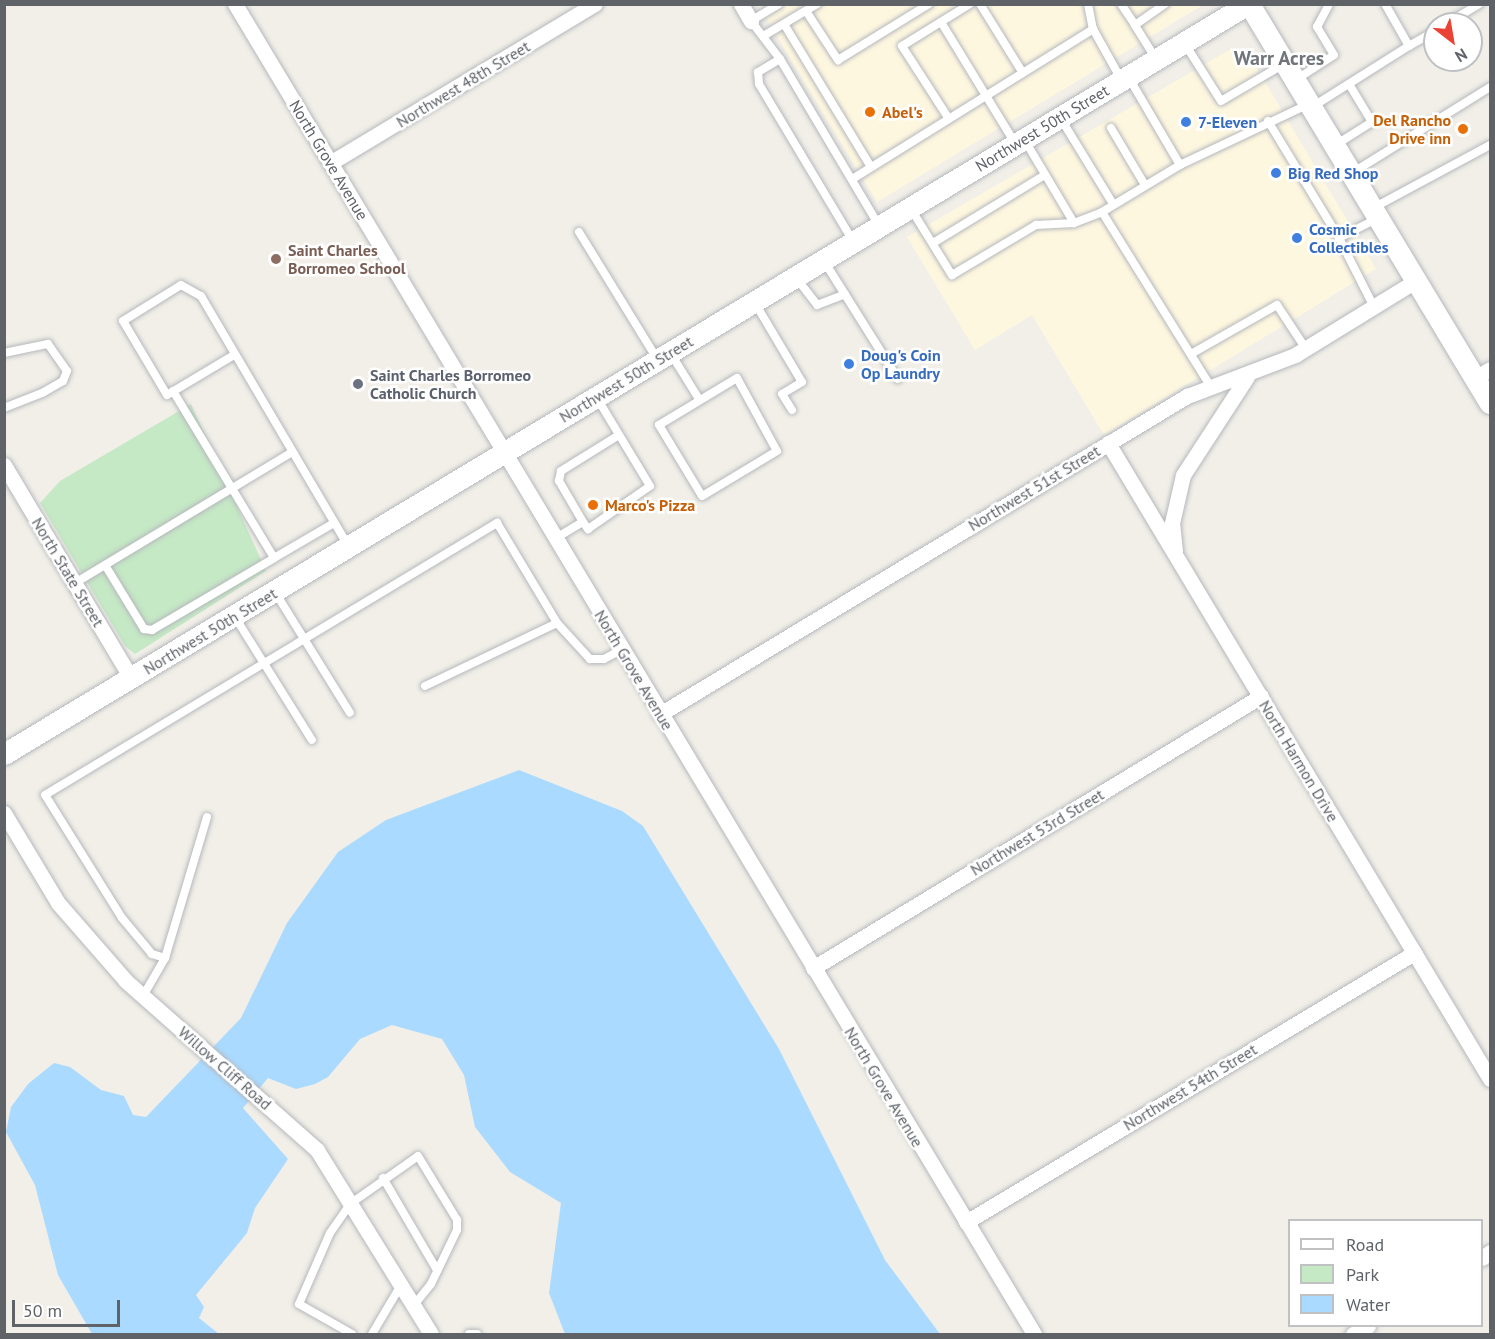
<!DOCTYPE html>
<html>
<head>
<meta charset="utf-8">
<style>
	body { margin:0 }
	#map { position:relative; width:1495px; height:1339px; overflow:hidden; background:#f1efe8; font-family:"PT Sans",sans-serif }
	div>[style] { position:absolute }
	.commercial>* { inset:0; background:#fef7e0 }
	.green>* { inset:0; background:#c5e8c5 }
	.water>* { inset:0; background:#aadaff }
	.roads { filter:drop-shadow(0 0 2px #b5b8bc) drop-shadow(0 0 2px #b5b8bc) }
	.service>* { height:8px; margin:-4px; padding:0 4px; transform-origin:4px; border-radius:4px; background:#fff }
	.minor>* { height:15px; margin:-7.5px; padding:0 7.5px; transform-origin:7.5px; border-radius:7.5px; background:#fff }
	.secondary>* { height:21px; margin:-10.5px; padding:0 10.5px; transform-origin:10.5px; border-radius:10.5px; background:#fff }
	.dots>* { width:16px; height:16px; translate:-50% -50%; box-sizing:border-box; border:3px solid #fff; border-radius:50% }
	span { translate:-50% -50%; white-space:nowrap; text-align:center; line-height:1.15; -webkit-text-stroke:5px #fff; paint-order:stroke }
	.street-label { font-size:16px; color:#5f6368 }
	.food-label { font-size:16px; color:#c56008; font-weight:700 }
	.left { translate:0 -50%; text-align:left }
	.right { translate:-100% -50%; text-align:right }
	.shop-label { font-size:16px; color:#366cbe; font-weight:700 }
	.education-label { font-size:16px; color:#785e54; font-weight:700 }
	.worship-label { font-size:16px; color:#5b616d; font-weight:700 }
	.quarter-label { font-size:20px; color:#70757a; font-weight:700 }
	.frame { position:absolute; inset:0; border:6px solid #5f6368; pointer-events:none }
	.legend { position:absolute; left:1288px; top:1219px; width:195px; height:108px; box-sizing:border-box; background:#fff; border:2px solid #bfc1c3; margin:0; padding:8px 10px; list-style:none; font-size:18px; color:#5f6368 }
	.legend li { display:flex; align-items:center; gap:12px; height:30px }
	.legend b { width:30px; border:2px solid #bfc1c3 }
	.north { position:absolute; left:1423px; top:12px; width:60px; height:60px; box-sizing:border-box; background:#fff; border:2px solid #bfc1c3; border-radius:50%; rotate:149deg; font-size:16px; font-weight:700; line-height:24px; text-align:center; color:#5f6368 }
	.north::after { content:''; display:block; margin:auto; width:21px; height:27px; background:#ea4335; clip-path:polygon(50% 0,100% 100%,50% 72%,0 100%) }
	.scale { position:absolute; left:12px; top:1300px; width:108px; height:27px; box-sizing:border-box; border:3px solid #5f6368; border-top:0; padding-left:8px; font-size:18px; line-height:21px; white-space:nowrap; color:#5f6368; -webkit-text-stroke:4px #fff; paint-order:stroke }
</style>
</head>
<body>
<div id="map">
	<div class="commercial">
		<i style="clip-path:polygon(758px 5px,1203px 5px,877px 202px)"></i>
		<i style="clip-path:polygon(1231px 49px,1249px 55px,1376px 269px,1104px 435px,1032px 315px,975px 350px,907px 237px)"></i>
	</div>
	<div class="green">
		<i style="clip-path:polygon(191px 404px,266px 571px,135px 654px,125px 646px,40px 503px,60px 481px)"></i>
	</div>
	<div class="water">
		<i style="clip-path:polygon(519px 770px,622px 811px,643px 826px,779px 1049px,885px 1260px,940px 1334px,565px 1334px,549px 1293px,561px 1203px,510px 1172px,475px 1127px,464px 1075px,442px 1039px,392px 1025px,360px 1039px,328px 1077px,315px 1084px,296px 1089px,268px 1078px,243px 1108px,288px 1159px,255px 1208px,247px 1233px,196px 1295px,204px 1307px,199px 1318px,219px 1334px,92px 1334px,58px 1275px,35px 1185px,6px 1132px,11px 1107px,28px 1084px,54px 1063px,70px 1067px,101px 1090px,124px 1096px,133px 1115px,146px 1117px,241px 1018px,287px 923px,338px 852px,386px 820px)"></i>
	</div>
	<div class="roads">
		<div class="service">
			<i style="left:779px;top:4px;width:33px;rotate:149deg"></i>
			<i style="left:751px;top:21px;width:48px;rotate:52.7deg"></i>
			<i style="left:780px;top:59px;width:194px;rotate:59.3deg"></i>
			<i style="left:980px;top:4px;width:81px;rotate:58.1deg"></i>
			<i style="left:1088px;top:4px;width:25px;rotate:79deg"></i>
			<i style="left:1121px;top:4px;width:25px;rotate:56deg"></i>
			<i style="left:806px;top:11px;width:59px;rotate:56.9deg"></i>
			<i style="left:838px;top:60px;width:107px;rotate:-31.6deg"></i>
			<i style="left:941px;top:22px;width:142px;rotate:58.6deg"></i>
			<i style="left:784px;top:24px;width:167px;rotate:58.7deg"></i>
			<i style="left:1446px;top:24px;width:39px;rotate:-31deg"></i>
			<i style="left:765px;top:35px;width:61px;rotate:-30.8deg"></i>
			<i style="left:1185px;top:44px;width:67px;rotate:57.7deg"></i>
			<i style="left:1221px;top:101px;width:73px;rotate:-30.4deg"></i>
			<i style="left:1409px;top:46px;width:30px;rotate:-30deg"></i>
			<i style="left:780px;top:59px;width:26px;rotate:149deg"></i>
			<i style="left:758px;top:72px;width:12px;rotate:85deg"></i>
			<i style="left:759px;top:84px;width:183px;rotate:59.1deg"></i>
			<i style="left:1156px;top:59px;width:40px;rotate:-122deg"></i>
			<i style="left:1135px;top:25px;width:37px;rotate:-35deg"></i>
			<i style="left:1129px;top:78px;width:101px;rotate:59.6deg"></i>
			<i style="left:1297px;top:79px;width:44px;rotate:-33deg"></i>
			<i style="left:1334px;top:55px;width:33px;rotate:-121deg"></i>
			<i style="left:1317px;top:27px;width:26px;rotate:-62deg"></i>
			<i style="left:1312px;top:107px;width:115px;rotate:-32.2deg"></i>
			<i style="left:1409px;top:46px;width:48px;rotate:-119.7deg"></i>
			<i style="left:949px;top:119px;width:87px;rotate:-122.8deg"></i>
			<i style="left:902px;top:46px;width:80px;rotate:-31.7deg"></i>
			<i style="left:1061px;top:119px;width:100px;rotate:58.5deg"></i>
			<i style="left:1268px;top:121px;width:137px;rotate:58.7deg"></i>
			<i style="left:1339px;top:238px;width:44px;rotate:-27.1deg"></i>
			<i style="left:1111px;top:128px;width:66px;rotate:59.2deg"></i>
			<i style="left:1024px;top:139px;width:98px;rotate:59.2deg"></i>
			<i style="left:1337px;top:144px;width:41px;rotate:-32.2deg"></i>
			<i style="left:1372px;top:122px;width:44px;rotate:-121.2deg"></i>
			<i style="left:1352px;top:173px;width:163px;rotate:-31.9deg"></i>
			<i style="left:854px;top:178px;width:282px;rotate:-31.9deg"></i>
			<i style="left:1093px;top:29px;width:57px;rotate:60.8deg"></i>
			<i style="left:1375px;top:207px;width:131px;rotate:-28.3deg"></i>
			<i style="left:911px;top:209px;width:78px;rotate:58.2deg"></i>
			<i style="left:952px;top:275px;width:98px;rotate:-30.8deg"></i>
			<i style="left:1036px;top:225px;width:38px;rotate:-3deg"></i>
			<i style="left:1074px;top:223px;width:30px;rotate:-21deg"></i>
			<i style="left:1102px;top:212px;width:91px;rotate:-31.1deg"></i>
			<i style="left:1180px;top:165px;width:143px;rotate:-25.3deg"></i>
			<i style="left:1102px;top:212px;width:206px;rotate:58.1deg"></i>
			<i style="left:579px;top:232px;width:149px;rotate:58.4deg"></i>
			<i style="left:1339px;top:238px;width:77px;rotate:63.1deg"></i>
			<i style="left:933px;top:243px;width:131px;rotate:-31.3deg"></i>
			<i style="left:824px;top:261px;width:139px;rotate:57.9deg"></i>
			<i style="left:797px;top:279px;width:33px;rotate:52deg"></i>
			<i style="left:817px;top:305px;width:30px;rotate:-21deg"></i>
			<i style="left:755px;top:303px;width:92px;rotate:59.3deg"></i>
			<i style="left:802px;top:382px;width:23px;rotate:149deg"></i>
			<i style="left:782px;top:394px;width:19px;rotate:58deg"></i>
			<i style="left:4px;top:353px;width:45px;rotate:-11.6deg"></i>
			<i style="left:48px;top:344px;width:33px;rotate:55deg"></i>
			<i style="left:67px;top:371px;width:11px;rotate:112deg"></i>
			<i style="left:63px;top:381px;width:24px;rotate:150deg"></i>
			<i style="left:42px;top:393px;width:41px;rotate:158.5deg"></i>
			<i style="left:671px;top:354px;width:53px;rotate:58.1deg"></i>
			<i style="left:1191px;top:354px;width:99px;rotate:-29.7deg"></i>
			<i style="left:1277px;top:305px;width:53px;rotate:56.6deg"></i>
			<i style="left:234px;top:355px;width:78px;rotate:149.2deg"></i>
			<i style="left:167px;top:395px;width:86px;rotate:-120.7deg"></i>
			<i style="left:123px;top:321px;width:68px;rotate:-31.8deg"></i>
			<i style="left:181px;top:285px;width:23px;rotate:29deg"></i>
			<i style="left:201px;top:296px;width:288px;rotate:59.5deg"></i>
			<i style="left:737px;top:378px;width:83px;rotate:61.3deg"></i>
			<i style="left:777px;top:451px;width:87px;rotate:149deg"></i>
			<i style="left:702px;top:496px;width:83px;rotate:-121.2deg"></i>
			<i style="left:659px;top:425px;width:91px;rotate:-31.1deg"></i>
			<i style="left:173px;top:391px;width:195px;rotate:58.8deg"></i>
			<i style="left:274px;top:558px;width:69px;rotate:-30.3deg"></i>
			<i style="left:583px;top:522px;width:48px;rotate:-120.3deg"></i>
			<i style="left:559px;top:481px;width:10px;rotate:-79deg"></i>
			<i style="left:561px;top:471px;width:68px;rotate:-31.8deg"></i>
			<i style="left:556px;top:538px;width:31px;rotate:-31deg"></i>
			<i style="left:583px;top:522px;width:9px;rotate:54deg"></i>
			<i style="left:588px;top:529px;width:75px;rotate:-34.7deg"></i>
			<i style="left:650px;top:486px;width:103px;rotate:-121.1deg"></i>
			<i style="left:105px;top:565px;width:75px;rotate:58.6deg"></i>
			<i style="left:144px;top:629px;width:8px;rotate:7deg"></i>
			<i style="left:152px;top:630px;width:142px;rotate:-30.5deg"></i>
			<i style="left:75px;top:583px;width:253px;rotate:-31.1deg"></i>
			<i style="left:275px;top:592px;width:142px;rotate:58.2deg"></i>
			<i style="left:235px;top:617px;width:145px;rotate:58deg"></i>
			<i style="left:425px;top:686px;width:146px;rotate:-25.5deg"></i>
			<i style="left:557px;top:623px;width:49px;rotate:47.5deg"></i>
			<i style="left:590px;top:659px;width:14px"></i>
			<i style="left:604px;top:659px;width:21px;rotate:-28deg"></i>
			<i style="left:165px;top:958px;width:147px;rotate:-73.4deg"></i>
			<i style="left:143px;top:996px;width:44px;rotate:-59.9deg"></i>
			<i style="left:165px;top:958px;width:14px;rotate:-163deg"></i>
			<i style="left:152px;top:954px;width:47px;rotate:-129.8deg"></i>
			<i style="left:122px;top:918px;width:145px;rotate:-122deg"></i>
			<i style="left:45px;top:795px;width:528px;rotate:-31.04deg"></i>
			<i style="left:497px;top:523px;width:117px;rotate:59deg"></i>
			<i style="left:383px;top:1178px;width:107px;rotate:59.6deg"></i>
			<i style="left:352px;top:1334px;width:61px;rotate:-150.5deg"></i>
			<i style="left:299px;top:1304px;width:77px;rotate:-66.4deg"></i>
			<i style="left:330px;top:1233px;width:35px;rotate:-55deg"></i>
			<i style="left:350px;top:1204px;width:83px;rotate:-35.2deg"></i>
			<i style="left:418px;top:1156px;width:75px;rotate:58.6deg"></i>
			<i style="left:457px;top:1220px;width:10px;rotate:90deg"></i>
			<i style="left:457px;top:1230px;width:60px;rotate:115.7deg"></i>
			<i style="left:431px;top:1284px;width:27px;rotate:129deg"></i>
			<i style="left:372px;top:1334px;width:57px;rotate:-59.4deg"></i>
			<i style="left:469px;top:1334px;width:8px"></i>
		</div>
		<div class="minor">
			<i style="left:235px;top:4px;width:1552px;rotate:59deg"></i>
			<i style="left:741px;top:4px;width:20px;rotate:60deg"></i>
			<i style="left:330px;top:163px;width:309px;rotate:-31deg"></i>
			<i style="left:1475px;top:378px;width:17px;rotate:-31deg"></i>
			<i style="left:1108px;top:443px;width:742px;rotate:59.01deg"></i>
			<i style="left:4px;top:465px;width:248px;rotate:59.2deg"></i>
			<i style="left:1175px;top:551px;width:28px;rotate:-96deg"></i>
			<i style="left:1172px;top:523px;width:49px;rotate:-77.1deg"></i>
			<i style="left:1183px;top:475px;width:117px;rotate:-56.9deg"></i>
			<i style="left:660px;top:714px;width:616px;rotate:-31.11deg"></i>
			<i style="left:1187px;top:396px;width:116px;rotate:-20.8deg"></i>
			<i style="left:1295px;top:355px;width:143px;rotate:-31.6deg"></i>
			<i style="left:4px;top:813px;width:105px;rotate:59deg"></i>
			<i style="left:58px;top:903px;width:103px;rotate:48.9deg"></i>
			<i style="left:126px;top:981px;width:255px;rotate:41.5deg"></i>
			<i style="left:317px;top:1150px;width:216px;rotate:58.2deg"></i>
			<i style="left:813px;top:968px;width:524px;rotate:-31.26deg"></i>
			<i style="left:966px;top:1222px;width:523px;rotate:-30.98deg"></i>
			<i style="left:1482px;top:1258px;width:10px;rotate:-37deg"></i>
			<i style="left:1353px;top:1334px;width:17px;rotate:-28deg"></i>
		</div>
		<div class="secondary">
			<i style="left:1249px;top:4px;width:466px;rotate:58.9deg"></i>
			<i style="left:4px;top:754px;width:1453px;rotate:-31.09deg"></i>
		</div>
	</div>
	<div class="dots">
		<i style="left:870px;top:112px;background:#e8710a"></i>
		<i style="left:1186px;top:122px;background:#3f7fe0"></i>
		<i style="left:1463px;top:129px;background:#e8710a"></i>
		<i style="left:1276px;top:173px;background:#3f7fe0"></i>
		<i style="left:1297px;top:238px;background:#3f7fe0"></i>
		<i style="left:276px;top:259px;background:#8d6e63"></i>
		<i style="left:849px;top:364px;background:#3f7fe0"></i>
		<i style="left:358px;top:384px;background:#6b7280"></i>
		<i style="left:593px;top:505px;background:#e8710a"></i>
	</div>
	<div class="street-label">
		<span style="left:463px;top:84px;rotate:-31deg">Northwest 48th Street</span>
		<span style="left:1042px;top:128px;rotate:-31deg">Northwest 50th Street</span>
		<span style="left:329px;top:160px;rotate:59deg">North Grove Avenue</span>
		<span style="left:626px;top:379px;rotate:-31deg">Northwest 50th Street</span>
		<span style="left:1034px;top:488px;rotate:-31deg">Northwest 51st Street</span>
		<span style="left:68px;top:572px;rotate:59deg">North State Street</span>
		<span style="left:210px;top:631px;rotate:-31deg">Northwest 50th Street</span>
		<span style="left:634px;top:670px;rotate:59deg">North Grove Avenue</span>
		<span style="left:1299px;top:761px;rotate:59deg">North Harmon Drive</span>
		<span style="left:1037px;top:832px;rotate:-31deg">Northwest 53rd Street</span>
		<span style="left:225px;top:1068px;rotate:41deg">Willow Cliff Road</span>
		<span style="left:884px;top:1087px;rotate:59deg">North Grove Avenue</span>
		<span style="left:1190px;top:1087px;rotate:-31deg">Northwest 54th Street</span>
	</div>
	<div class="food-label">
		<span class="left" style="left:882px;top:112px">Abel's</span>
		<span class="right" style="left:1451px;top:129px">Del Rancho<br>Drive inn</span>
		<span class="left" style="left:605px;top:505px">Marco's Pizza</span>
	</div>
	<div class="shop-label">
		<span class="left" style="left:1198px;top:122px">7-Eleven</span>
		<span class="left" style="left:1288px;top:173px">Big Red Shop</span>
		<span class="left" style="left:1309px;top:238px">Cosmic<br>Collectibles</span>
		<span class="left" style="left:861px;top:364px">Doug's Coin<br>Op Laundry</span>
	</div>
	<div class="education-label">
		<span class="left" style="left:288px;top:259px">Saint Charles<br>Borromeo School</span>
	</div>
	<div class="worship-label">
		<span class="left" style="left:370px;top:384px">Saint Charles Borromeo<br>Catholic Church</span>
	</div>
	<div class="quarter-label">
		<span style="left:1279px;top:58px">Warr Acres</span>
	</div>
	<div class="frame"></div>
	<ul class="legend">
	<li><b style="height:8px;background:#fff"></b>Road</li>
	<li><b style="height:16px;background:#c5e8c5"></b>Park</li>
	<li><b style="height:16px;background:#aadaff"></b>Water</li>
	</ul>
	<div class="north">N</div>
	<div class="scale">50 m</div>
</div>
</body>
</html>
